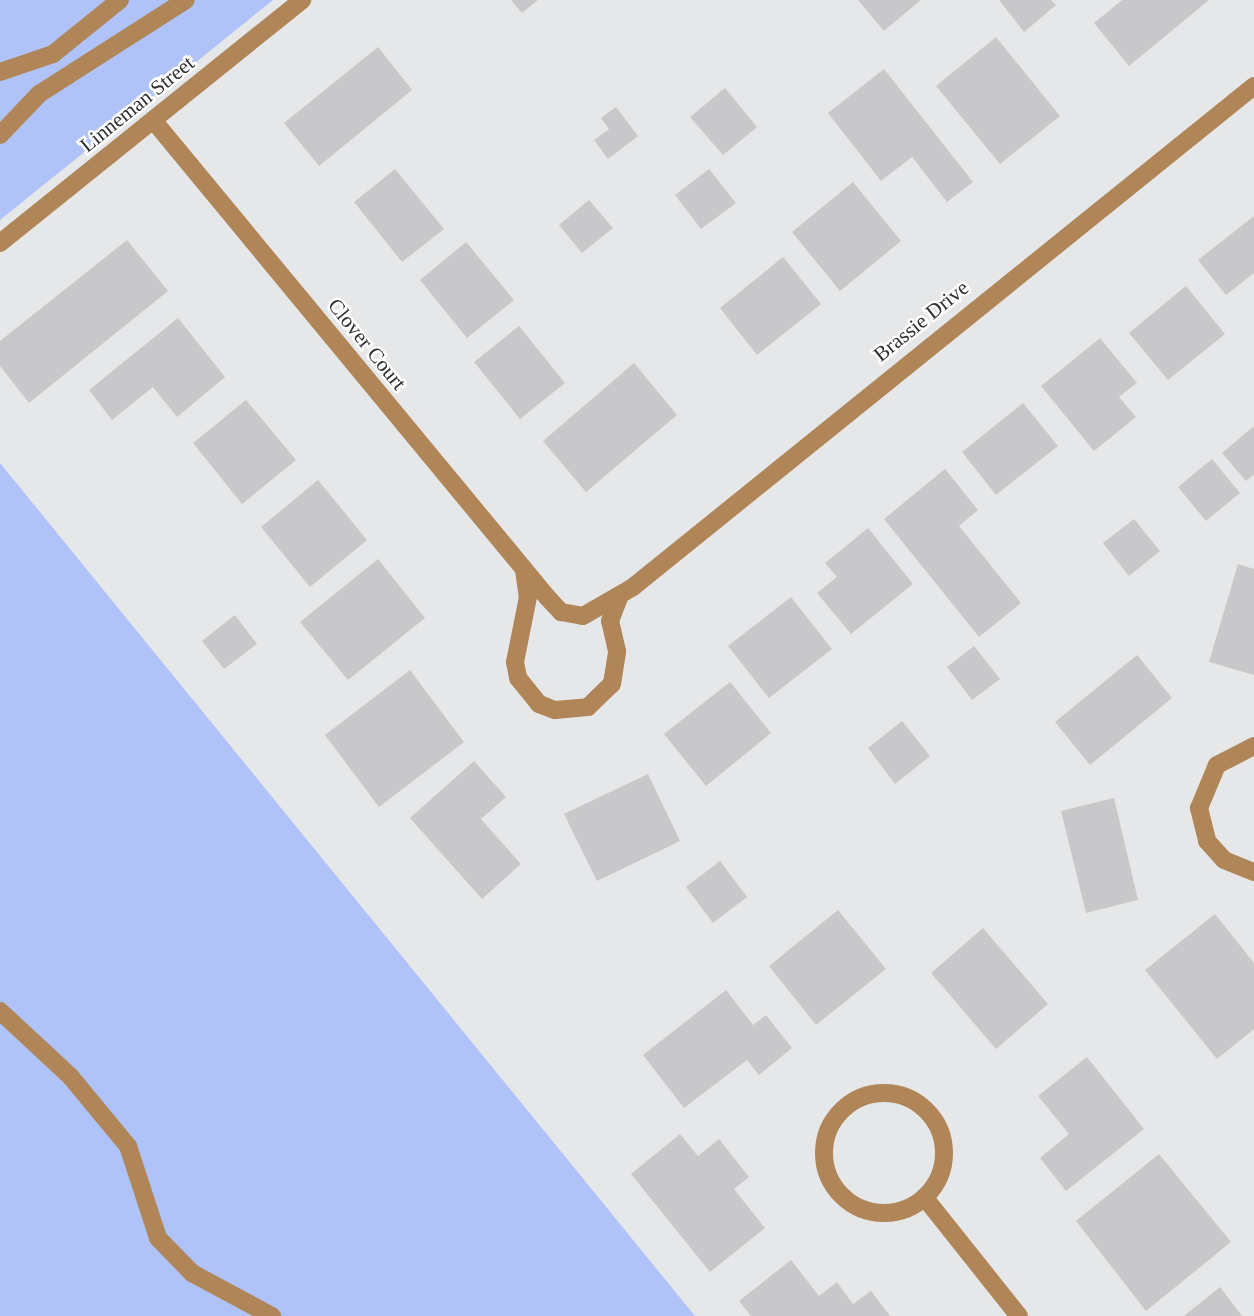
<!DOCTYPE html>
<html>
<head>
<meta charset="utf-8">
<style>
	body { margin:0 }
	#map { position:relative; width:1254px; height:1316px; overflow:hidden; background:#e6e7e8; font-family:"Times New Roman",serif }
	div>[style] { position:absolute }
	.green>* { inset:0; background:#afc3f8 }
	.building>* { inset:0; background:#c8c8ca }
	.minor>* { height:18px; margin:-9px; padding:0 9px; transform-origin:9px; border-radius:9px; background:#b08659 }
	.minor>.ring { margin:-9px; padding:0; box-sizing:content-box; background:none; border:18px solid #b08659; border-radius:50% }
	span { translate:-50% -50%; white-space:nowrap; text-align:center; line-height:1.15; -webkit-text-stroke:5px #fff; paint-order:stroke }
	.street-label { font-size:21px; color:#2e2f2f }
</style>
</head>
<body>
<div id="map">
	<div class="green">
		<i style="clip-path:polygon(0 0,273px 0,0 220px)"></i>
		<i style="clip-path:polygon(0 463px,695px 1316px,0 1316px)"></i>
	</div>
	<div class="building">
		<i style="clip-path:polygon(511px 0,538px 0,522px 13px)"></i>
		<i style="clip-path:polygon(858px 0,921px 0,884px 31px)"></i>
		<i style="clip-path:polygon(999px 0,1051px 0,1056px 5px,1024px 32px)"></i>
		<i style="clip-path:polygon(1122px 0,1209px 0,1129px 66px,1094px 23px)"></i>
		<i style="clip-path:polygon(996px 37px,1060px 116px,1000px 164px,936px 86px)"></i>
		<i style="clip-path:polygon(378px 47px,412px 90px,319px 166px,284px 123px)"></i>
		<i style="clip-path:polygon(884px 69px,973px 182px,947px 202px,912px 157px,881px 181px,828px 113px)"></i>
		<i style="clip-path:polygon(725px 88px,757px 127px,723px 155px,690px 117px)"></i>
		<i style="clip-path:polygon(616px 107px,638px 136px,608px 159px,594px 140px,609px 129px,601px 118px)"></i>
		<i style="clip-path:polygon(395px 169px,444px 229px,402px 262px,354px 202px)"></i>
		<i style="clip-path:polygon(709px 169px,736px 203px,701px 229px,675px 195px)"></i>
		<i style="clip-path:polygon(853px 182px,901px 241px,840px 291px,792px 232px)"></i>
		<i style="clip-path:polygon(589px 200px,613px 228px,582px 253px,559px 225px)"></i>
		<i style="clip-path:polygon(1254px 216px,1254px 273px,1226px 295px,1198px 260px)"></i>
		<i style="clip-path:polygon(127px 240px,168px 291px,29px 403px,0 366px,0 341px)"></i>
		<i style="clip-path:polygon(466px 242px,514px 300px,467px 338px,420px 280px)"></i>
		<i style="clip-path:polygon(783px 257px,821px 304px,757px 355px,720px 308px)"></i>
		<i style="clip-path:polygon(1186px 286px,1225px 334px,1168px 380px,1129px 333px)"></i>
		<i style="clip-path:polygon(178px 318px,225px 377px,177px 417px,153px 387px,112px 420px,89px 390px)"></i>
		<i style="clip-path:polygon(519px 326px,565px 383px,520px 419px,474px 362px)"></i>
		<i style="clip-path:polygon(1100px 338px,1137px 383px,1119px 397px,1136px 417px,1094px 451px,1041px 386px)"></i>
		<i style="clip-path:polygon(634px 363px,677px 415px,586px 492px,543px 441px)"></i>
		<i style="clip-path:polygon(246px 400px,296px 460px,242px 504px,193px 443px)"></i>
		<i style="clip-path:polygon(1023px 403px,1058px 446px,996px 495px,962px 452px)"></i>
		<i style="clip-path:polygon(1254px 426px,1254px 474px,1246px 481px,1222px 453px)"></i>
		<i style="clip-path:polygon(1212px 459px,1240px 493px,1206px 521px,1178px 487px)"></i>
		<i style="clip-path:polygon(945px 469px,978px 510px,959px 526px,1021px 603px,979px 637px,884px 519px)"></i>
		<i style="clip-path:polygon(318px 480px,367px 540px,310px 587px,261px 527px)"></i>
		<i style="clip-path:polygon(1134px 519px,1160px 551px,1129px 576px,1103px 543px)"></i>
		<i style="clip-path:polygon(868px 528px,913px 584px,851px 634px,817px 593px,837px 577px,825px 563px)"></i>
		<i style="clip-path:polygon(378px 559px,425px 618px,348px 680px,300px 622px)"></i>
		<i style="clip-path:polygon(1238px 564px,1254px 569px,1254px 675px,1209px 662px)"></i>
		<i style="clip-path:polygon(791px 597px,832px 649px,769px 698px,728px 646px)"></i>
		<i style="clip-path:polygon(235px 615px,257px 644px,224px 669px,202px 641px)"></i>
		<i style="clip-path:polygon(974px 646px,1000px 679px,972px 700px,947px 667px)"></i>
		<i style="clip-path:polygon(1137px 655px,1172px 698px,1090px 765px,1055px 722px)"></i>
		<i style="clip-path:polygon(410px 670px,464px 742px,379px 807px,325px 735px)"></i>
		<i style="clip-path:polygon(730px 682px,771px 733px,706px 786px,664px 734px)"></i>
		<i style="clip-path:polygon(902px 721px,930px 756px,895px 784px,868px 748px)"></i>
		<i style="clip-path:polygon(474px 761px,506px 797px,481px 819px,521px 864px,482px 899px,410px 818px)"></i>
		<i style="clip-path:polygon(648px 774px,680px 841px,597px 881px,564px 814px)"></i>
		<i style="clip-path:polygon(1114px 798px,1138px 900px,1086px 913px,1061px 811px)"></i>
		<i style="clip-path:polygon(720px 861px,747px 897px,713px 923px,686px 887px)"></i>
		<i style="clip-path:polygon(838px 910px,886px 969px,816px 1025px,769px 966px)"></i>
		<i style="clip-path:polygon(1215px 914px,1254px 963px,1254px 1029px,1217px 1059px,1145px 970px)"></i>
		<i style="clip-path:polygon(983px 928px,1048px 1004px,996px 1049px,931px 973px)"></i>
		<i style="clip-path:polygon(726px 990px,753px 1025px,766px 1015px,792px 1048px,759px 1075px,747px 1060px,684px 1108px,643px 1055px)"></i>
		<i style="clip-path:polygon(1087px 1057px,1144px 1129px,1066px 1191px,1040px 1158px,1069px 1134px,1038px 1096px)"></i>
		<i style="clip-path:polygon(680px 1134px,698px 1156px,719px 1139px,749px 1177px,734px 1189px,765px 1228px,710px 1272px,631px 1174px)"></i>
		<i style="clip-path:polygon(1159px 1154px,1231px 1242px,1146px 1311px,1076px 1221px)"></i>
		<i style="clip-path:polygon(791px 1260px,819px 1296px,837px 1282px,853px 1304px,871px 1291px,890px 1316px,751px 1316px,739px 1301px)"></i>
		<i style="clip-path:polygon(1220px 1287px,1242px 1316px,1184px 1316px)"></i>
	</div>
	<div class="minor">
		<i style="left:0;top:72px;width:56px;rotate:-18.8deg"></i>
		<i style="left:53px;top:54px;width:86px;rotate:-38.9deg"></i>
		<i style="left:153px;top:120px;width:619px;rotate:50.44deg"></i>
		<i style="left:547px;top:597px;width:21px;rotate:47deg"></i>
		<i style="left:561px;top:612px;width:22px;rotate:10deg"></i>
		<i style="left:583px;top:616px;width:58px;rotate:-30.1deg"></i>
		<i style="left:633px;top:587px;width:798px;rotate:-38.9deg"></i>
		<i style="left:0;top:135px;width:57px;rotate:-46.4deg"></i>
		<i style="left:39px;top:94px;width:174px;rotate:-32.6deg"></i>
		<i style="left:0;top:243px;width:388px;rotate:-38.8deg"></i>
		<i style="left:524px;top:570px;width:27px;rotate:82deg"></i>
		<i style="left:528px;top:597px;width:66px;rotate:101.3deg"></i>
		<i style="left:515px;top:662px;width:16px;rotate:79deg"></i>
		<i style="left:518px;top:678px;width:33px;rotate:51deg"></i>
		<i style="left:539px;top:704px;width:17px;rotate:21deg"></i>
		<i style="left:555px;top:710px;width:33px;rotate:-5deg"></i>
		<i style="left:588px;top:707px;width:33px;rotate:-44deg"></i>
		<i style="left:612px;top:684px;width:33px;rotate:-81deg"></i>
		<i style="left:617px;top:651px;width:31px;rotate:-103deg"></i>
		<i style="left:610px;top:621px;width:25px;rotate:-69deg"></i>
		<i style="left:1254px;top:746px;width:42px;rotate:152.8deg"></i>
		<i style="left:1217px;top:765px;width:47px;rotate:112.7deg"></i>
		<i style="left:1199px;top:808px;width:34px;rotate:76deg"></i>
		<i style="left:1207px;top:841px;width:25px;rotate:48deg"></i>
		<i style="left:1224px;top:860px;width:32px;rotate:22deg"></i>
		<i style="left:0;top:1011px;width:96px;rotate:42.9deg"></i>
		<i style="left:70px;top:1076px;width:91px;rotate:50.4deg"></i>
		<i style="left:128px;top:1146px;width:97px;rotate:71.9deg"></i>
		<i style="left:158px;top:1238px;width:49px;rotate:45.8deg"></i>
		<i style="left:192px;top:1273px;width:91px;rotate:28.3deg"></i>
		<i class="ring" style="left:824px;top:1093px;width:102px;height:102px"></i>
		<i style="left:925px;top:1198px;width:151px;rotate:51.5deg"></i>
	</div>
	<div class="street-label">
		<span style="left:137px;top:104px;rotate:-39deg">Linneman Street</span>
		<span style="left:921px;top:321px;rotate:-39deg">Brassie Drive</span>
		<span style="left:367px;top:344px;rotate:51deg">Clover Court</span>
	</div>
</div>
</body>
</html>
